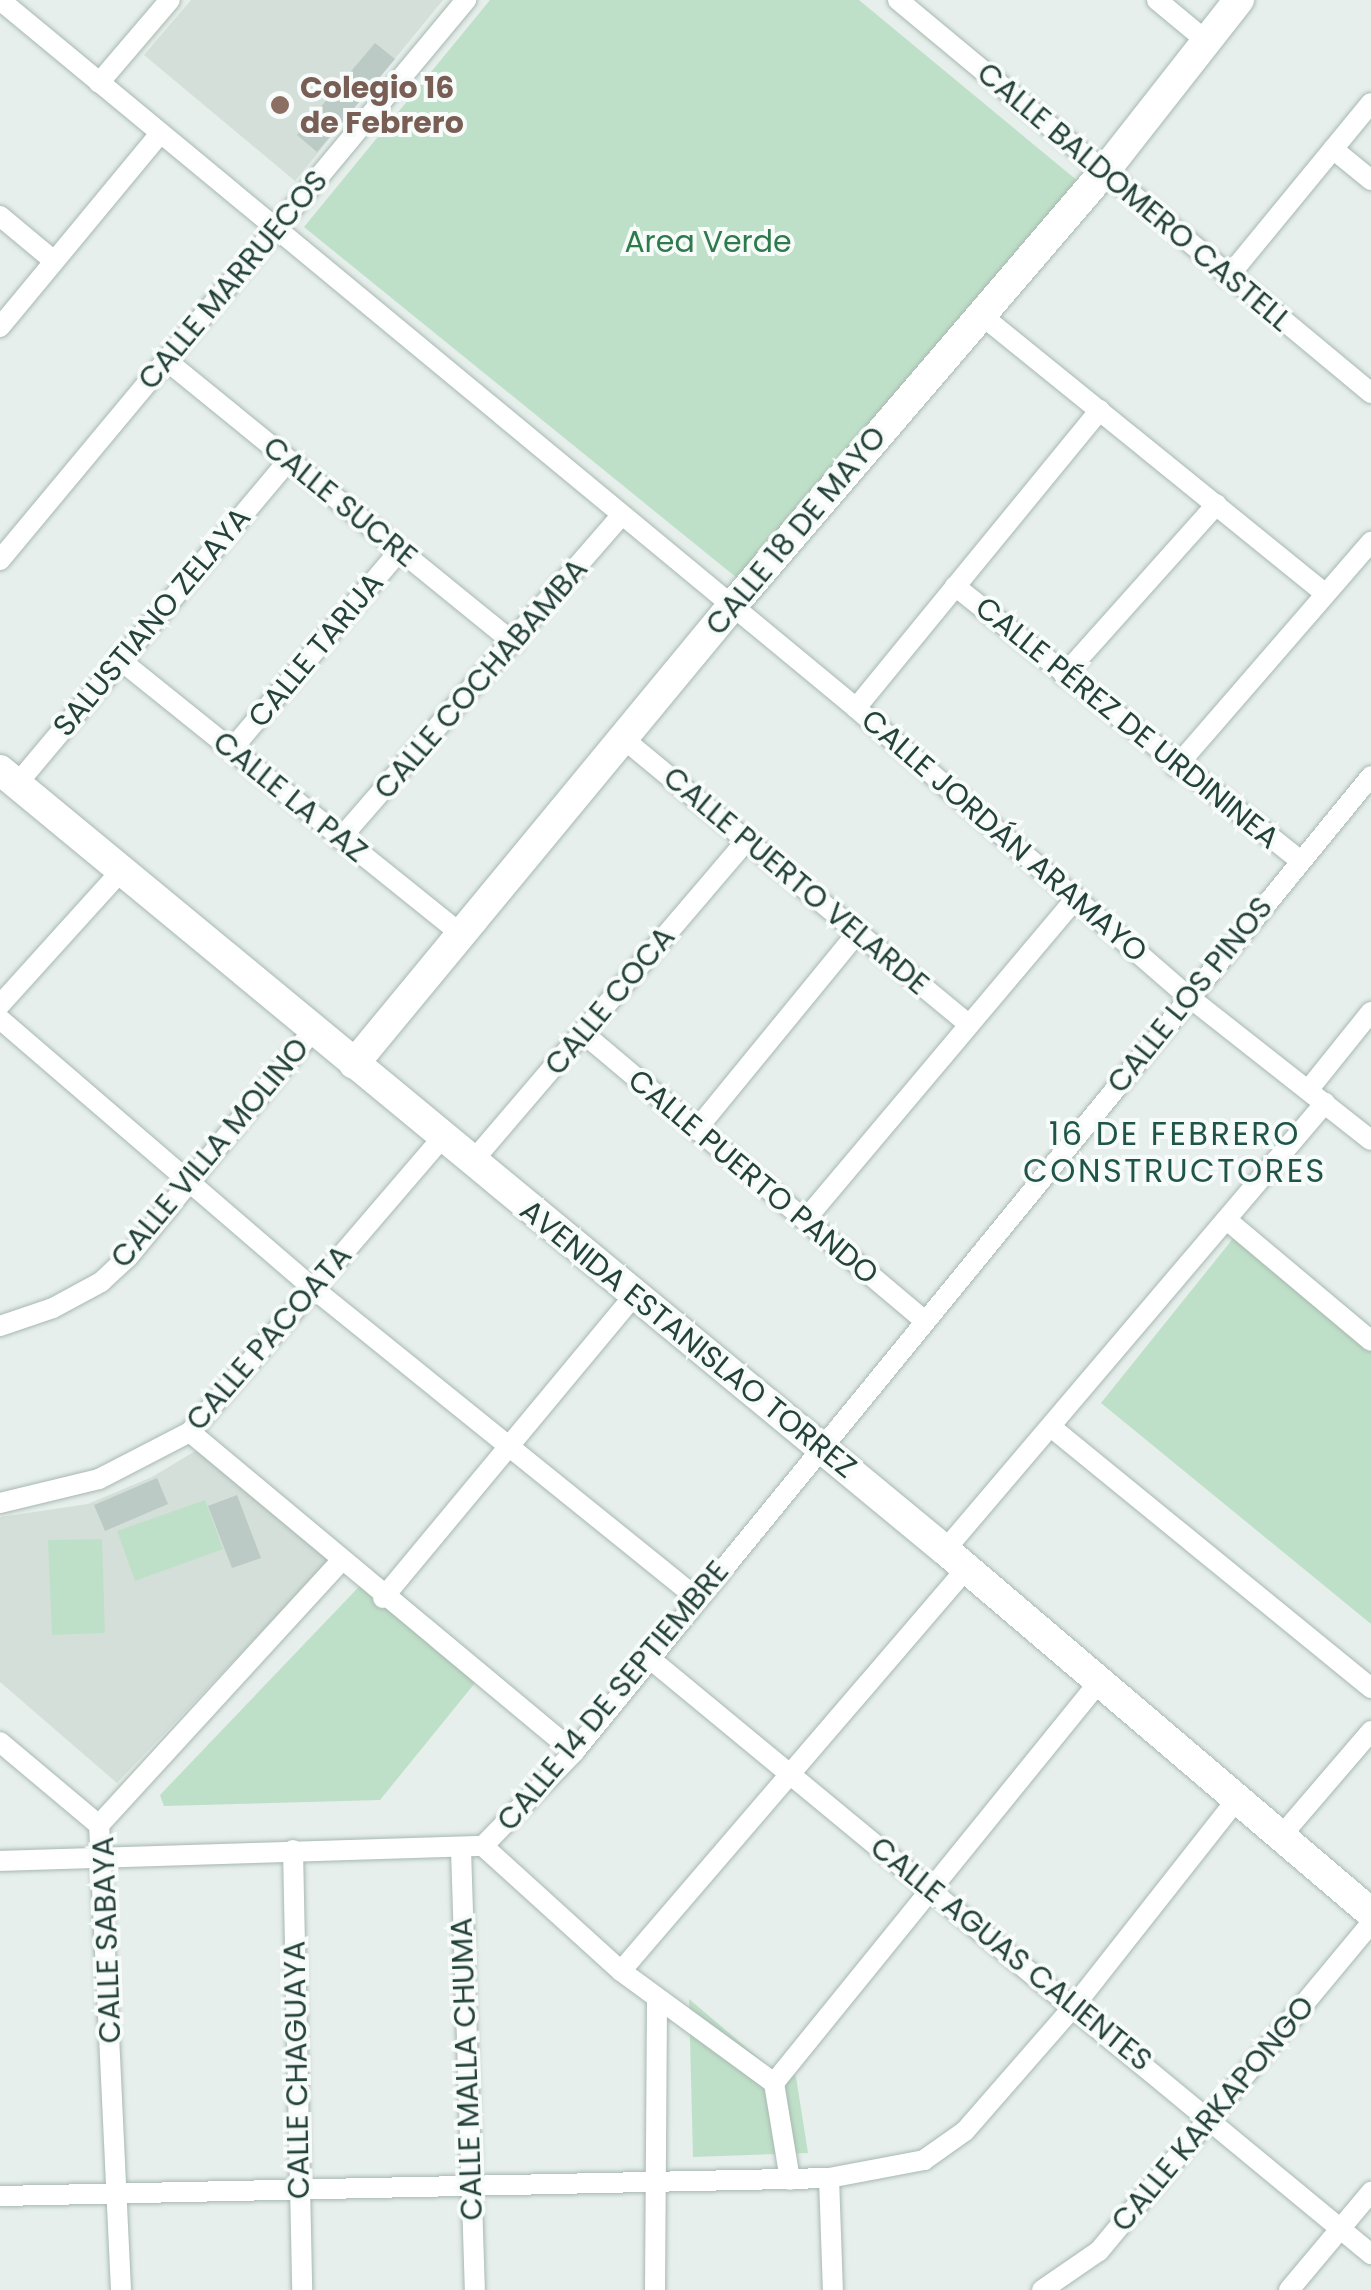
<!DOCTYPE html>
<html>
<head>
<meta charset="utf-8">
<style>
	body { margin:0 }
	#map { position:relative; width:1371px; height:2290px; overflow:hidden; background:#e6efeb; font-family:Poppins,sans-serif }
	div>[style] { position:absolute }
	.built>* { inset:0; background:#d4dfda }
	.green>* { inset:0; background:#bfe0c8 }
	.building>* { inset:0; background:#bbcac4 }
	.roads { filter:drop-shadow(0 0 2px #a8b8b2) drop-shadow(0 0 2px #a8b8b2) }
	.street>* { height:20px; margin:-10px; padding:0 10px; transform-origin:10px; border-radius:10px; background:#fff }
	.secondary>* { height:30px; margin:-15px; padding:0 15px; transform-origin:15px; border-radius:15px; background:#fff }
	.dots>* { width:28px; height:28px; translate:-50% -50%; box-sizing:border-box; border:5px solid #f7fbf9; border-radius:50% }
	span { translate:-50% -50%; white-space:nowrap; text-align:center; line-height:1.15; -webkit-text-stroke:8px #f7fbf9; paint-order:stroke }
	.education-label { font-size:30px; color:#785e54; font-weight:700 }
	.left { translate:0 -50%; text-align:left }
	.street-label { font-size:30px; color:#24423a }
	.park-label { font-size:30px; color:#2d7a4b }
	.neighbourhood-label { font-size:32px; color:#1f5548; letter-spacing:2.5px }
</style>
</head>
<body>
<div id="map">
	<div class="built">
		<i style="clip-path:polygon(191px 0,443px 0,295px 181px,144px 55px)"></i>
		<i style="clip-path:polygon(207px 1444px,335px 1555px,117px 1783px,0 1682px,0 1517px,88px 1504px,152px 1477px)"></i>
	</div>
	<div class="green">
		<i style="clip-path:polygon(490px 0,859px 0,1079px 182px,737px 578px,304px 227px)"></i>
		<i style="clip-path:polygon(1235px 1236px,1288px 1278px,1299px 1267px,1371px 1327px,1371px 1624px,1101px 1403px)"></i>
		<i style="clip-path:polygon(205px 1500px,223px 1549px,135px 1581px,117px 1531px)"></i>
		<i style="clip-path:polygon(102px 1539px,105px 1633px,52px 1635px,48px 1540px)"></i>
		<i style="clip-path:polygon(374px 1571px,488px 1667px,380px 1800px,164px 1806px,160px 1795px)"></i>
		<i style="clip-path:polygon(689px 1999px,769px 2067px,790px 2069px,796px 2077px,808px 2153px,693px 2157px)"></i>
	</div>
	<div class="building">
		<i style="clip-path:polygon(375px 43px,395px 59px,317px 152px,297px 135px)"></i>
		<i style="clip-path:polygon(157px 1478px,168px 1504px,105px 1531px,94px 1505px)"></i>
		<i style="clip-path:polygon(237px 1495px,261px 1558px,232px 1568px,208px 1506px)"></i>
	</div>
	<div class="roads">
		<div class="street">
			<i style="left:0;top:0;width:1111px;rotate:39.59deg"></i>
			<i style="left:856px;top:708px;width:441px;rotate:41deg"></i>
			<i style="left:1189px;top:997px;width:231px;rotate:38.2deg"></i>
			<i style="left:898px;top:0;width:615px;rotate:39.72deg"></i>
			<i style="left:1157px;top:0;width:62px;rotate:39.8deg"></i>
			<i style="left:99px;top:83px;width:109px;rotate:-49.5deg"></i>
			<i style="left:1333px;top:149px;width:49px;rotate:39.2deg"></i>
			<i style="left:0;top:216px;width:70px;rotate:39.8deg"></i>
			<i style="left:1228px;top:277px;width:225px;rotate:-50.6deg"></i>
			<i style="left:980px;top:314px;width:444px;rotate:39deg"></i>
			<i style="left:0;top:327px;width:248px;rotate:-50.4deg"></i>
			<i style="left:167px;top:361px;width:447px;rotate:39.1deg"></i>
			<i style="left:0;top:560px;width:729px;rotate:-50.23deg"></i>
			<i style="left:955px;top:586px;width:440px;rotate:38.5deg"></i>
			<i style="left:119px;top:659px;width:439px;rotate:38.8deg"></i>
			<i style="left:1064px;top:675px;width:229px;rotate:-48.2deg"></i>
			<i style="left:856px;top:708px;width:385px;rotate:-50.7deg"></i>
			<i style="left:625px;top:740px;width:442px;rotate:39.6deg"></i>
			<i style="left:232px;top:749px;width:260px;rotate:-49.8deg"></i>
			<i style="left:1176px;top:767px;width:298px;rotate:-49.1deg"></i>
			<i style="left:17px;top:784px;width:423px;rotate:-50deg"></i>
			<i style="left:340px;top:839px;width:427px;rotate:-49deg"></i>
			<i style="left:0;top:1005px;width:181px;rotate:-47.9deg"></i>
			<i style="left:0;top:1019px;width:414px;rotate:40.7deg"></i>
			<i style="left:314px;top:1289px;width:492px;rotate:38.9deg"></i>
			<i style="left:583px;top:1033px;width:446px;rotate:40.1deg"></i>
			<i style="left:1309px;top:1089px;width:99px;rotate:-51.2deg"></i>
			<i style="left:696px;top:1130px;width:257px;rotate:-50.7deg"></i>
			<i style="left:472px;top:1162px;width:425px;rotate:-49.5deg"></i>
			<i style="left:805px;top:1220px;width:421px;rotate:-49.9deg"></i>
			<i style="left:1227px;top:1220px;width:188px;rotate:40deg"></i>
			<i style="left:0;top:1326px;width:56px;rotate:-18.8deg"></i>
			<i style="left:53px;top:1308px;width:55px;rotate:-28.4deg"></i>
			<i style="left:101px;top:1282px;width:38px;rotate:-43deg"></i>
			<i style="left:129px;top:1256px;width:291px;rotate:-50.8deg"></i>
			<i style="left:1051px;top:1427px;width:413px;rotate:39.2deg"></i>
			<i style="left:190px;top:1432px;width:500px;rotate:39.8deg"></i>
			<i style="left:0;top:1503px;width:102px;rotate:-13.6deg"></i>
			<i style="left:99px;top:1479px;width:102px;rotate:-27.3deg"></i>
			<i style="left:190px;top:1432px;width:390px;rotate:-49.4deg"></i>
			<i style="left:945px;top:1550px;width:587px;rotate:-49.63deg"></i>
			<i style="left:383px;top:1598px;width:395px;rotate:-50.3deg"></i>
			<i style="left:648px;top:1657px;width:938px;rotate:39.55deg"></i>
			<i style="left:0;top:1742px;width:129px;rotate:40deg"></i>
			<i style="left:1282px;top:1835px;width:137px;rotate:-49.4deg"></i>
			<i style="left:483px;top:1846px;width:186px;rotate:42.2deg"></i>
			<i style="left:621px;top:1971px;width:190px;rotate:36.2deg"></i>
			<i style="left:774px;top:2083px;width:98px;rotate:80.6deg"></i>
			<i style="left:461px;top:1849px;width:441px;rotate:88.2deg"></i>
			<i style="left:293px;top:1850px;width:440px;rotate:88.8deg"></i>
			<i style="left:0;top:1861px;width:483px;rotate:-1.8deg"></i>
			<i style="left:483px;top:1846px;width:131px;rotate:-45.9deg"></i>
			<i style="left:574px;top:1752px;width:1260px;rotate:-50.76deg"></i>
			<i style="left:621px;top:1971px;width:530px;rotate:-49.36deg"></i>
			<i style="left:774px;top:2083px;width:516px;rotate:-50.98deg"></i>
			<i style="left:829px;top:2178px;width:112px;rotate:88deg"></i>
			<i style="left:0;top:2196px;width:829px;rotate:-1.24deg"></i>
			<i style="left:829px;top:2178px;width:97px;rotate:-10.7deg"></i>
			<i style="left:924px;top:2160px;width:50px;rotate:-35.3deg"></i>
			<i style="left:965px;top:2131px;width:167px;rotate:-48.9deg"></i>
			<i style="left:1075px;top:2005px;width:263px;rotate:-51.8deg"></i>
			<i style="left:121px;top:2290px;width:466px;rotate:-92.7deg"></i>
			<i style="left:99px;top:1825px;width:357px;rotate:-47.5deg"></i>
			<i style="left:655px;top:2290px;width:291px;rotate:-89.6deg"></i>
			<i style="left:1042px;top:2290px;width:69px;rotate:-34.4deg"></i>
			<i style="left:1099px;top:2251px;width:426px;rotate:-50.3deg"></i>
			<i style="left:1289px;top:2290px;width:128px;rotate:-50.1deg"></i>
		</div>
		<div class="secondary">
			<i style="left:0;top:770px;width:1225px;rotate:39.54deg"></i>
			<i style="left:945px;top:1550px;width:560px;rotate:40.43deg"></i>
			<i style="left:354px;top:1064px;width:594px;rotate:-50.47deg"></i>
			<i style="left:732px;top:606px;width:572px;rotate:-49.4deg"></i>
			<i style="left:1104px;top:172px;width:219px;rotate:-51.9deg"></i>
		</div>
	</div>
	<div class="dots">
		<i style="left:280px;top:105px;background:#8d6e63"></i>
	</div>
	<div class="education-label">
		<span class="left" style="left:300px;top:105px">Colegio 16<br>de Febrero</span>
	</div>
	<div class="street-label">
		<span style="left:1134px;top:197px;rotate:40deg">CALLE BALDOMERO CASTELL</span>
		<span style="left:233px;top:280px;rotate:-50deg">CALLE MARRUECOS</span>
		<span style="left:340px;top:502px;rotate:39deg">CALLE SUCRE</span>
		<span style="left:796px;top:531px;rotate:-50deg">CALLE 18 DE MAYO</span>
		<span style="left:152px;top:622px;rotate:-50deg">SALUSTIANO ZELAYA</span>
		<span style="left:316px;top:650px;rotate:-50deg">CALLE TARIJA</span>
		<span style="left:481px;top:679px;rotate:-49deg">CALLE COCHABAMBA</span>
		<span style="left:1127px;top:723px;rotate:39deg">CALLE PÉREZ DE URDININEA</span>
		<span style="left:290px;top:797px;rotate:39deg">CALLE LA PAZ</span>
		<span style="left:1004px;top:836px;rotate:41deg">CALLE JORDÁN ARAMAYO</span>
		<span style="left:796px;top:881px;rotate:40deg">CALLE PUERTO VELARDE</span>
		<span style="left:1190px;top:995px;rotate:-51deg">CALLE LOS PINOS</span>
		<span style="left:610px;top:1001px;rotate:-50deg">CALLE COCA</span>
		<span style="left:210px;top:1153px;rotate:-50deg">CALLE VILLA MOLINO</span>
		<span style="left:753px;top:1177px;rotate:40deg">CALLE PUERTO PANDO</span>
		<span style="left:269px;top:1338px;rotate:-49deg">CALLE PACOATA</span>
		<span style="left:688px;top:1339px;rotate:39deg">AVENIDA ESTANISLAO TORREZ</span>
		<span style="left:613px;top:1696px;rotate:-50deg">CALLE 14 DE SEPTIEMBRE</span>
		<span style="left:107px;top:1940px;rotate:-92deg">CALLE SABAYA</span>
		<span style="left:1011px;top:1954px;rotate:39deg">CALLE AGUAS CALIENTES</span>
		<span style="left:467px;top:2069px;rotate:-92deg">CALLE MALLA CHUMA</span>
		<span style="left:297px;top:2070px;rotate:-91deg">CALLE CHAGUAYA</span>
		<span style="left:1213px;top:2114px;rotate:-50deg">CALLE KARKAPONGO</span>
	</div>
	<div class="park-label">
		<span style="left:708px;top:242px">Area Verde</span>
	</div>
	<div class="neighbourhood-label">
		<span style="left:1175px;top:1153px">16 DE FEBRERO<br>CONSTRUCTORES</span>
	</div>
</div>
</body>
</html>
